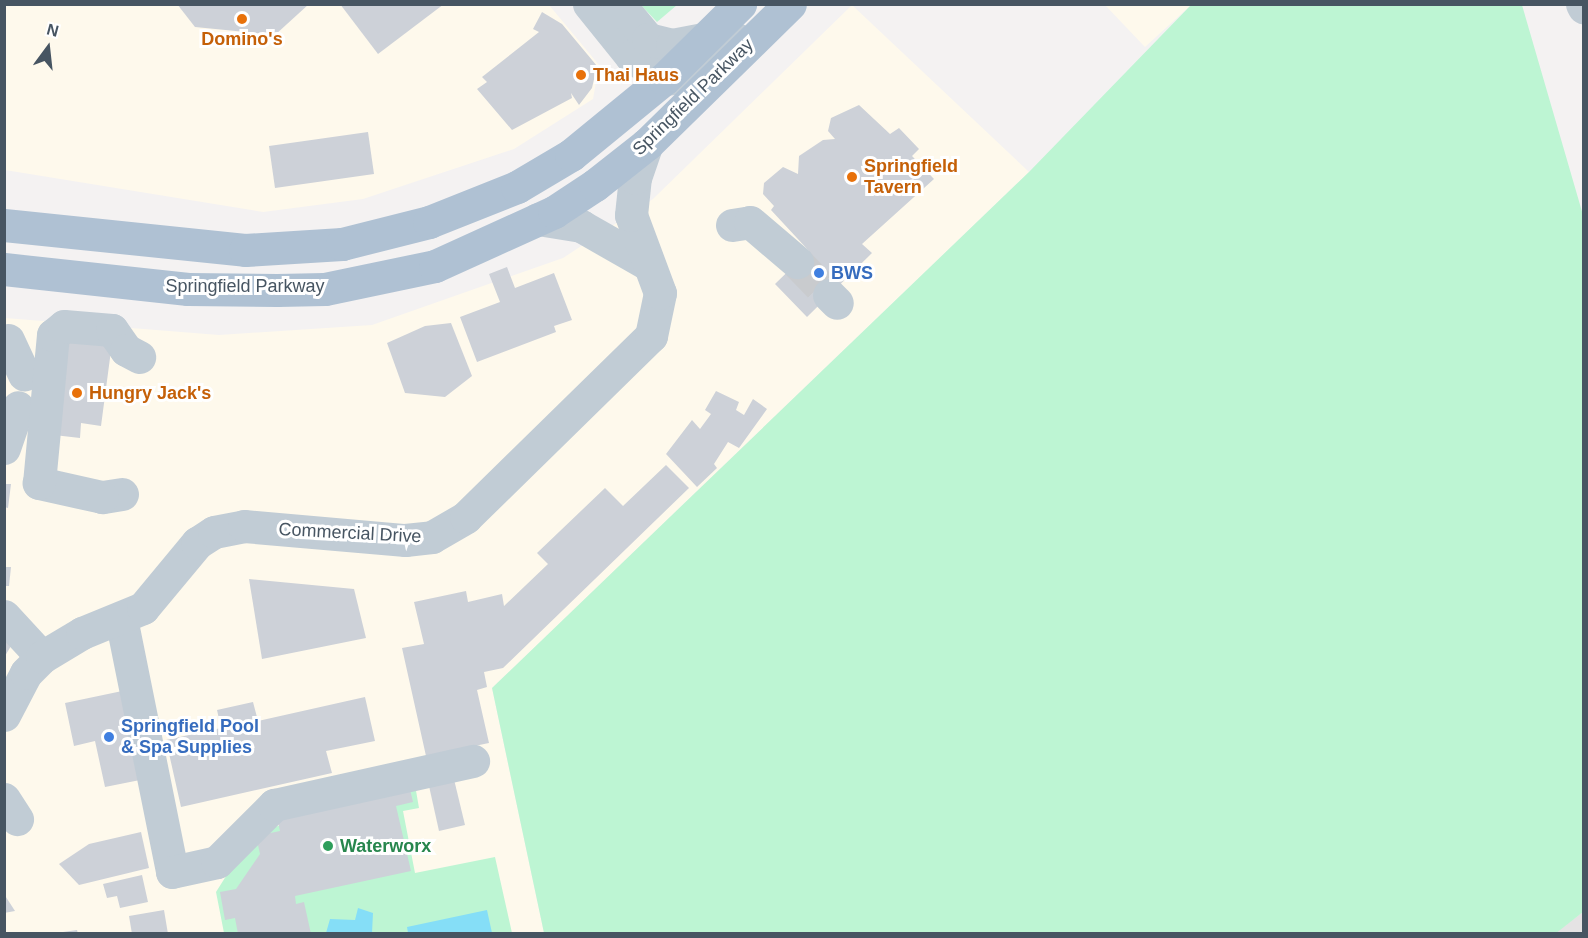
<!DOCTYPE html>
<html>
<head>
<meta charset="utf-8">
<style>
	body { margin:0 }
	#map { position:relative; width:1588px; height:938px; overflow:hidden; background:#f4f2f2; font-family:Helvetica,sans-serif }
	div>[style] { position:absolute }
	.commercial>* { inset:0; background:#fef9ec }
	.education>* { inset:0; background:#e5e3e4 }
	.green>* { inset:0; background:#bdf5d3 }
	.water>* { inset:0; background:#85def7 }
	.building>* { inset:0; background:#cdd1d8 }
	.minor-tunnel>* { height:33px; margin-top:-16.5px; transform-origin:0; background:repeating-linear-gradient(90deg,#c9cbce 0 33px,transparent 0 49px) }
	.minor>* { height:33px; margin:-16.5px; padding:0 16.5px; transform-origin:16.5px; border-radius:16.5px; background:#c1ccd5 }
	.major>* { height:33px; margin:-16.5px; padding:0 16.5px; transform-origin:16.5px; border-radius:16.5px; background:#afc1d3 }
	.dots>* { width:16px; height:16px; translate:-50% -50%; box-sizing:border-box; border:3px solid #fff; border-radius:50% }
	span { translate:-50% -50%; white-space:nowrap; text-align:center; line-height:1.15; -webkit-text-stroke:6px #fff; paint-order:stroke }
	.food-label { font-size:18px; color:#c56008; font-weight:700 }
	.left { translate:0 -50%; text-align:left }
	.street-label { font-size:18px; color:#475562 }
	.shop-label { font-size:18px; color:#366cbe; font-weight:700 }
	.leisure-label { font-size:18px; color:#27864d; font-weight:700 }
	.frame { position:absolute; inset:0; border:6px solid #475562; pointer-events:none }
	.north { position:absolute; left:18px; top:18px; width:60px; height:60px; -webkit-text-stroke:4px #fff; paint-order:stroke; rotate:15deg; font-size:16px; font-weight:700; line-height:24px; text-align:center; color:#475562 }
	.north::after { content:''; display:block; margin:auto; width:21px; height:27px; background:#475562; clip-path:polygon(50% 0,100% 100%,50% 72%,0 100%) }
</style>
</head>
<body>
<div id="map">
	<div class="commercial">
		<i style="clip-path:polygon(4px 5px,549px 5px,599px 65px,593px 99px,514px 149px,363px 199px,263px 212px,5px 170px)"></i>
		<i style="clip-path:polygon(852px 5px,1029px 172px,492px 688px,544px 933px,5px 934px,5px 318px,219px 335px,372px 325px,563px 258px,653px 199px)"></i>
		<i style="clip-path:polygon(1105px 5px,1191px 5px,1145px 47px)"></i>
	</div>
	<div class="education">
		<i style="clip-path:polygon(1583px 912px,1583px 933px,1555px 933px)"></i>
	</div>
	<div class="green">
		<i style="clip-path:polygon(641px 5px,677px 5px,657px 22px)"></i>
		<i style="clip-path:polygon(1191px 5px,1522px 5px,1583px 215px,1583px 912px,1555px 934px,544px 933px,492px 688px,1029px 172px)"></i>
		<i style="clip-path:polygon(414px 779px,419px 808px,403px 811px,415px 873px,495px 857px,512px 933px,224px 933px,216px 892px,252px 835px)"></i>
	</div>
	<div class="water">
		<i style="clip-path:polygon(358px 908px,373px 913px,372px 933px,326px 933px,330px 919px,355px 920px)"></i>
		<i style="clip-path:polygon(487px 910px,492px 933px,408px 933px,407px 927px)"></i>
	</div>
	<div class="building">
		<i style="clip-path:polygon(177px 4px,309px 4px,275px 35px,195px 27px)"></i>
		<i style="clip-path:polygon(340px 4px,444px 4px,378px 54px)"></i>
		<i style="clip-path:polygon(542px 12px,562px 24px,597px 66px,592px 88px,579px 105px,571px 93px,572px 98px,512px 130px,477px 89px,487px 82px,482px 77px,539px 32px,533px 29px)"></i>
		<i style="clip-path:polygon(859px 105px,890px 134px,899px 128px,919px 149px,912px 156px,934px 179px,862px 244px,872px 253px,807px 317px,775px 284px,809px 251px,771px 210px,774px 206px,763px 194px,764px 183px,783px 167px,798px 174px,799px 156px,823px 140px,835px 139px,828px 131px,831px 118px)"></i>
		<i style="clip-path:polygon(368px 132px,374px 174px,275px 188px,269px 146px)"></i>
		<i style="clip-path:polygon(507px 267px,515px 288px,554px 273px,572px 320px,554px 326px,556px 332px,477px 362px,460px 317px,500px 302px,489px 274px)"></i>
		<i style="clip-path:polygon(451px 323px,472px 376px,445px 397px,405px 393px,387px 343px,425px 326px)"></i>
		<i style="clip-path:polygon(66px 337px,112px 343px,101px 426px,81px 423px,80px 438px,54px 435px)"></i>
		<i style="clip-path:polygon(716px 391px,739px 402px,736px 410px,744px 415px,753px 399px,767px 409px,739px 448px,728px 442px,714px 464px,717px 468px,697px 487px,666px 454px,692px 420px,700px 429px,711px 414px,705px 410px)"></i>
		<i style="clip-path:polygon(666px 465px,689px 488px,503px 668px,484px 672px,487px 687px,477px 690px,489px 743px,426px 756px,402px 648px,424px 644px,414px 602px,466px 591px,468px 602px,502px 594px,504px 606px,548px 564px,537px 553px,605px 488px,623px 506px)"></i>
		<i style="clip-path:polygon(4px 484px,11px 484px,8px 508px,4px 507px)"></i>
		<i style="clip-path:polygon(4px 567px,11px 567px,9px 586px,4px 586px)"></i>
		<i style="clip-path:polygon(249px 579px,354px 589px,366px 638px,262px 659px)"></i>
		<i style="clip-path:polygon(5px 629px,14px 641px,5px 656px)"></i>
		<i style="clip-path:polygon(127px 690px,145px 779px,105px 787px,95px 741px,74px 746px,65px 703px)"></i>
		<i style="clip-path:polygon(365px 697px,375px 741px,326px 751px,332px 773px,181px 807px,166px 740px,221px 728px,217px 710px,253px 702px,258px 721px)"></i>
		<i style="clip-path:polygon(452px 771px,465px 825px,439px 831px,427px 777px)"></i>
		<i style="clip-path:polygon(409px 785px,413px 802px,396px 806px,411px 871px,295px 896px,296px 904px,304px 902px,311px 934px,238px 934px,235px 918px,225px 920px,220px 892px,236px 889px,260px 854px,256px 836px,280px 831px,276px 813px)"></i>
		<i style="clip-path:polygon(141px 832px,149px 868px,79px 885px,59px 864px,89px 844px)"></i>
		<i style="clip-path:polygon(142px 875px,148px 902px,120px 908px,117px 896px,107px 898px,103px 884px)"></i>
		<i style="clip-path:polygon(4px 894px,15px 911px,4px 913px)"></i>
		<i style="clip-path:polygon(164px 910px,168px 934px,132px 934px,129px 916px)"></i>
		<i style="clip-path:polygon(77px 930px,78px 934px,63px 934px,63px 932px)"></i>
	</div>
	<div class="minor-tunnel">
		<i style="left:797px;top:262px;width:46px;rotate:45.9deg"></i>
	</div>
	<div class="minor">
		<i style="left:589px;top:4px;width:67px;rotate:51.1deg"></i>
		<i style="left:631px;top:56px;width:40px;rotate:34.9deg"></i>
		<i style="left:664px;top:79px;width:20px;rotate:-6deg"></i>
		<i style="left:684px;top:77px;width:35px;rotate:-29deg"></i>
		<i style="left:715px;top:60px;width:30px;rotate:-44deg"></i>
		<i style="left:619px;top:4px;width:45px;rotate:50.4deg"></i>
		<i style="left:648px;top:39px;width:25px;rotate:14deg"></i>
		<i style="left:672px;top:45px;width:32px;rotate:-11deg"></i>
		<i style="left:1582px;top:4px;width:4px;rotate:63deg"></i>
		<i style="left:538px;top:219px;width:44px;rotate:9.2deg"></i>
		<i style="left:581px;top:226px;width:73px;rotate:29.7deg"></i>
		<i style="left:732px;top:225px;width:18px;rotate:-9deg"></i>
		<i style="left:750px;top:222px;width:62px;rotate:40.4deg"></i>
		<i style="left:829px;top:295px;width:11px;rotate:45deg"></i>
		<i style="left:8px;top:340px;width:38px;rotate:65deg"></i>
		<i style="left:4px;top:448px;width:43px;rotate:-71.1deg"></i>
		<i style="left:122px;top:494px;width:20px;rotate:171deg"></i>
		<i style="left:102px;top:497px;width:65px;rotate:-167.5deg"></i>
		<i style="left:39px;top:483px;width:149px;rotate:-84.6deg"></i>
		<i style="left:53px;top:335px;width:14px;rotate:-39deg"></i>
		<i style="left:64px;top:326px;width:48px;rotate:4.8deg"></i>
		<i style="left:112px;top:330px;width:24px;rotate:55deg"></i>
		<i style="left:126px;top:350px;width:15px;rotate:28deg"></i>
		<i style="left:4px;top:616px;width:56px;rotate:47.2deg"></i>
		<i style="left:121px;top:618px;width:259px;rotate:78.6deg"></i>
		<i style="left:172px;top:872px;width:46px;rotate:-12.5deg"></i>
		<i style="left:217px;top:862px;width:81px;rotate:-45deg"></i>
		<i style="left:274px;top:805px;width:204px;rotate:-12.5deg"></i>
		<i style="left:4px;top:715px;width:47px;rotate:-62.4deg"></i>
		<i style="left:26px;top:673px;width:23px;rotate:-45deg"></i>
		<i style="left:42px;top:657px;width:47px;rotate:-31deg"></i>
		<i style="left:82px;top:633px;width:66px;rotate:-22.3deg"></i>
		<i style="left:143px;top:608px;width:85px;rotate:-50.3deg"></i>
		<i style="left:197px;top:543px;width:20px;rotate:-33deg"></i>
		<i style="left:214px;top:532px;width:31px;rotate:-11deg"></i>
		<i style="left:244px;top:526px;width:162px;rotate:5deg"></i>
		<i style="left:405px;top:540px;width:27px;rotate:-6deg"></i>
		<i style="left:432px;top:537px;width:39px;rotate:-30deg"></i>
		<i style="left:466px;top:517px;width:259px;rotate:-44.4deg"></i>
		<i style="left:651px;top:336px;width:44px;rotate:-78.2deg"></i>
		<i style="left:660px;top:293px;width:83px;rotate:-110.4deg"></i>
		<i style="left:631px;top:215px;width:37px;rotate:-84deg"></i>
		<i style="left:635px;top:178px;width:36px;rotate:-71deg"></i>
		<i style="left:4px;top:799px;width:24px;rotate:57deg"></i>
	</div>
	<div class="major">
		<i style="left:4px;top:225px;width:242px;rotate:5.9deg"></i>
		<i style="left:245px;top:250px;width:97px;rotate:-3.5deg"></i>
		<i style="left:342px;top:244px;width:90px;rotate:-14.2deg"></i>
		<i style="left:429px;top:222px;width:95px;rotate:-21.7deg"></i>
		<i style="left:517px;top:187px;width:63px;rotate:-30.7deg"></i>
		<i style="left:571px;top:155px;width:120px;rotate:-39.3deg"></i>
		<i style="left:664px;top:79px;width:107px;rotate:-44.6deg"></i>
		<i style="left:4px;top:269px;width:185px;rotate:6.2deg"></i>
		<i style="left:188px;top:289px;width:89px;rotate:0.6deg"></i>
		<i style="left:277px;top:290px;width:48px;rotate:-1.2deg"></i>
		<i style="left:325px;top:289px;width:112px;rotate:-11.8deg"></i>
		<i style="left:435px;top:266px;width:131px;rotate:-24.4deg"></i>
		<i style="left:554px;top:212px;width:49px;rotate:-33.4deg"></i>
		<i style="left:595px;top:185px;width:66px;rotate:-38.3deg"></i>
		<i style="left:647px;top:144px;width:200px;rotate:-44.4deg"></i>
	</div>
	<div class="dots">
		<i style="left:242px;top:19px;background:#e8710a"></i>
		<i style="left:581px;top:75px;background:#e8710a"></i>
		<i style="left:852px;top:177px;background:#e8710a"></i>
		<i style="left:819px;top:273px;background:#3f7fe0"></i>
		<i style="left:77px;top:393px;background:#e8710a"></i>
		<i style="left:109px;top:737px;background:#3f7fe0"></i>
		<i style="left:328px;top:846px;background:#2e9e5b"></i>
	</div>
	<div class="food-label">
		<span style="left:242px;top:39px">Domino's</span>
		<span class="left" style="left:593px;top:75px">Thai Haus</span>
		<span class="left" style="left:864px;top:177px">Springfield<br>Tavern</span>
		<span class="left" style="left:89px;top:393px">Hungry Jack's</span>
	</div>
	<div class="street-label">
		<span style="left:693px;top:97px;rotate:-44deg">Springfield Parkway</span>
		<span style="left:245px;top:286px">Springfield Parkway</span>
		<span style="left:350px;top:533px;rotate:3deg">Commercial Drive</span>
	</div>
	<div class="shop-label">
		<span class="left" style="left:831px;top:273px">BWS</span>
		<span class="left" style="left:121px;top:737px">Springfield Pool<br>&amp; Spa Supplies</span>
	</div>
	<div class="leisure-label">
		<span class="left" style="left:340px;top:846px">Waterworx</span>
	</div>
	<div class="frame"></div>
	<div class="north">N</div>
</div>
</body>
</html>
